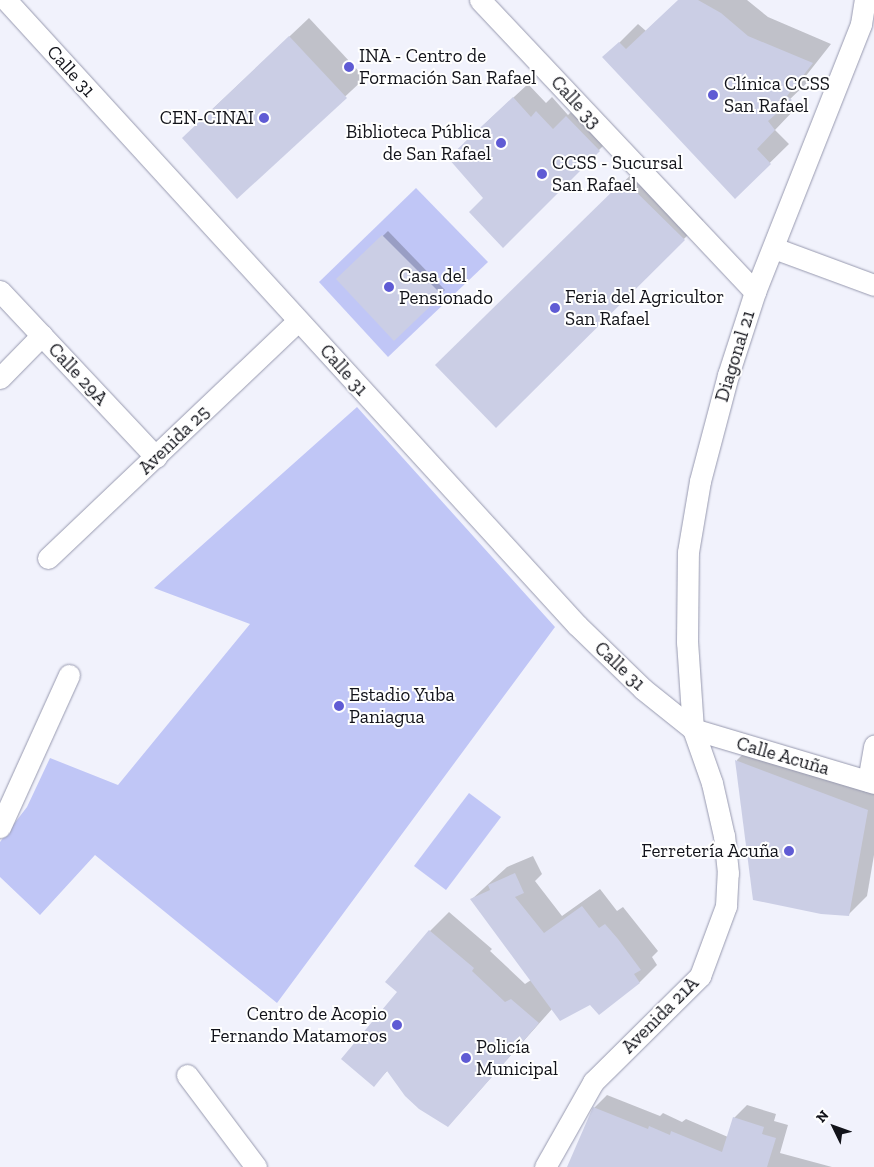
<!DOCTYPE html>
<html>
<head>
<meta charset="utf-8">
<style>
	body { margin:0 }
	#map { position:relative; width:874px; height:1167px; overflow:hidden; background:#f1f2fc; font-family:"Zilla Slab",serif }
	div>[style] { position:absolute }
	.green>* { inset:0; background:#c0c6f6 }
	.shadow>* { inset:0; background:#0003 }
	.building>* { inset:0; background:#cbcee5 }
	.roads { filter:drop-shadow(0 0 1px #9799af) drop-shadow(0 0 1px #9799af) }
	.minor>* { height:21px; margin:-10.5px; padding:0 10.5px; transform-origin:10.5px; border-radius:10.5px; background:#fff }
	.dots>* { width:14px; height:14px; translate:-50% -50%; box-sizing:border-box; border:2px solid #fff; border-radius:50% }
	span { translate:-50% -50%; white-space:nowrap; text-align:center; line-height:1.15; -webkit-text-stroke:4px #fff; paint-order:stroke }
	.poi-label { font-size:19px; color:#12131a }
	.left { translate:0 -50%; text-align:left }
	.right { translate:-100% -50%; text-align:right }
	.street-label { font-size:19px; color:#12131a }
	.north { position:absolute; left:809px; top:1102px; width:50px; height:50px; -webkit-text-stroke:4px #fff; paint-order:stroke; rotate:312deg; font-size:14px; font-weight:700; line-height:20px; text-align:center; color:#12131a }
	.north::after { content:''; display:block; margin:auto; width:18px; height:22px; background:#12131a; clip-path:polygon(50% 0,100% 100%,50% 72%,0 100%) }
</style>
</head>
<body>
<div id="map">
	<div class="green">
		<i style="clip-path:polygon(416px 188px,488px 262px,388px 357px,319px 282px)"></i>
		<i style="clip-path:polygon(357px 407px,555px 627px,277px 1003px,95px 855px,40px 915px,0 877px,0 842px,27px 807px,50px 758px,118px 785px,250px 624px,154px 588px)"></i>
		<i style="clip-path:polygon(469px 793px,501px 817px,446px 890px,414px 866px)"></i>
	</div>
	<div class="shadow">
		<i style="clip-path:polygon(679px 0,747px 0,768px 17px,831px 44px,805px 77px,810px 80px,787px 102px,794px 110px,775px 130px,789px 144px,735px 197px,604px 58px,638px 24px,646px 31px)"></i>
		<i style="clip-path:polygon(309px 18px,365px 78px,237px 197px,202px 119px)"></i>
		<i style="clip-path:polygon(528px 84px,546px 103px,552px 97px,568px 115px,581px 102px,614px 135px,503px 246px,464px 143px)"></i>
		<i style="clip-path:polygon(644px 162px,703px 220px,496px 426px,456px 346px)"></i>
		<i style="clip-path:polygon(388px 231px,445px 290px,395px 339px,338px 279px)"></i>
		<i style="clip-path:polygon(755px 742px,874px 788px,874px 855px,867px 896px,849px 914px,754px 899px,737px 760px)"></i>
		<i style="clip-path:polygon(533px 856px,542px 874px,535px 881px,562px 916px,600px 889px,617px 911px,623px 907px,658px 951px,652px 957px,657px 965px,640px 982px,590px 1003px,552px 1009px,448px 1126px,388px 1070px,374px 1085px,398px 992px,430px 931px,449px 912px,492px 949px,490px 951px,525px 984px,531px 980px,472px 899px,507px 867px)"></i>
		<i style="clip-path:polygon(607px 1095px,660px 1116px,663px 1113px,682px 1122px,686px 1119px,728px 1137px,734px 1118px,747px 1105px,776px 1114px,774px 1121px,788px 1125px,780px 1153px,832px 1167px,578px 1167px,594px 1108px)"></i>
	</div>
	<div class="building">
		<i style="clip-path:polygon(678px 0,698px 0,721px 13px,748px 36px,813px 63px,787px 96px,792px 100px,768px 121px,775px 130px,757px 149px,771px 164px,735px 199px,602px 57px,619px 42px,626px 49px)"></i>
		<i style="clip-path:polygon(289px 36px,347px 98px,237px 199px,182px 138px)"></i>
		<i style="clip-path:polygon(513px 97px,531px 117px,536px 111px,553px 129px,566px 116px,600px 151px,503px 248px,469px 212px,483px 198px,448px 158px)"></i>
		<i style="clip-path:polygon(624px 180px,685px 240px,496px 428px,435px 365px)"></i>
		<i style="clip-path:polygon(382px 235px,442px 295px,394px 341px,336px 279px)"></i>
		<i style="clip-path:polygon(735px 760px,868px 810px,849px 916px,821px 914px,753px 900px)"></i>
		<i style="clip-path:polygon(515px 873px,524px 893px,515px 897px,544px 933px,582px 906px,599px 928px,605px 924px,618px 939px,641px 970px,634px 974px,640px 983px,599px 1015px,590px 1005px,560px 1021px,470px 899px,490px 890px,488px 885px)"></i>
		<i style="clip-path:polygon(429px 930px,474px 968px,472px 971px,505px 1002px,511px 999px,539px 1023px,448px 1127px,419px 1109px,405px 1096px,387px 1071px,374px 1087px,341px 1059px,397px 992px,385px 982px)"></i>
		<i style="clip-path:polygon(593px 1107px,648px 1129px,649px 1126px,670px 1135px,671px 1131px,722px 1152px,733px 1117px,764px 1127px,762px 1134px,776px 1138px,767px 1167px,567px 1167px)"></i>
	</div>
	<div class="roads">
		<div class="minor">
			<i style="left:6px;top:0;width:847px;rotate:47.59deg"></i>
			<i style="left:577px;top:625px;width:92px;rotate:44.1deg"></i>
			<i style="left:643px;top:689px;width:64px;rotate:38.7deg"></i>
			<i style="left:693px;top:729px;width:189px;rotate:16.6deg"></i>
			<i style="left:480px;top:0;width:401px;rotate:46.7deg"></i>
			<i style="left:774px;top:248px;width:107px;rotate:20.3deg"></i>
			<i style="left:0;top:291px;width:228px;rotate:46.8deg"></i>
			<i style="left:0;top:378px;width:60px;rotate:-45.7deg"></i>
			<i style="left:48px;top:558px;width:344px;rotate:-43.5deg"></i>
			<i style="left:868px;top:781px;width:36px;rotate:-80deg"></i>
			<i style="left:0;top:827px;width:167px;rotate:-65.6deg"></i>
			<i style="left:187px;top:1075px;width:115px;rotate:53.1deg"></i>
			<i style="left:545px;top:1167px;width:98px;rotate:-60.5deg"></i>
			<i style="left:593px;top:1082px;width:151px;rotate:-44.7deg"></i>
			<i style="left:700px;top:976px;width:75px;rotate:-69.6deg"></i>
			<i style="left:726px;top:906px;width:33px;rotate:-87deg"></i>
			<i style="left:728px;top:873px;width:37px;rotate:-96deg"></i>
			<i style="left:724px;top:836px;width:54px;rotate:-102.8deg"></i>
			<i style="left:712px;top:783px;width:57px;rotate:-109.4deg"></i>
			<i style="left:693px;top:729px;width:87px;rotate:-93.9deg"></i>
			<i style="left:687px;top:642px;width:90px;rotate:-89.4deg"></i>
			<i style="left:688px;top:552px;width:72px;rotate:-80.4deg"></i>
			<i style="left:700px;top:481px;width:110px;rotate:-75.2deg"></i>
			<i style="left:728px;top:375px;width:87px;rotate:-72deg"></i>
			<i style="left:755px;top:292px;width:288px;rotate:-68.4deg"></i>
			<i style="left:861px;top:24px;width:24px;rotate:-81deg"></i>
		</div>
	</div>
	<div class="dots">
		<i style="left:349px;top:67px;background:#5f5bd4"></i>
		<i style="left:713px;top:95px;background:#5f5bd4"></i>
		<i style="left:264px;top:118px;background:#5f5bd4"></i>
		<i style="left:501px;top:143px;background:#5f5bd4"></i>
		<i style="left:542px;top:174px;background:#5f5bd4"></i>
		<i style="left:389px;top:287px;background:#5f5bd4"></i>
		<i style="left:555px;top:308px;background:#5f5bd4"></i>
		<i style="left:339px;top:706px;background:#5f5bd4"></i>
		<i style="left:789px;top:851px;background:#5f5bd4"></i>
		<i style="left:397px;top:1025px;background:#5f5bd4"></i>
		<i style="left:466px;top:1058px;background:#5f5bd4"></i>
	</div>
	<div class="poi-label">
		<span class="left" style="left:359px;top:67px">INA - Centro de<br>Formación San Rafael</span>
		<span class="left" style="left:724px;top:95px">Clínica CCSS<br>San Rafael</span>
		<span class="right" style="left:254px;top:118px">CEN-CINAI</span>
		<span class="right" style="left:491px;top:143px">Biblioteca Pública<br>de San Rafael</span>
		<span class="left" style="left:552px;top:174px">CCSS - Sucursal<br>San Rafael</span>
		<span class="left" style="left:399px;top:287px">Casa del<br>Pensionado</span>
		<span class="left" style="left:565px;top:308px">Feria del Agricultor<br>San Rafael</span>
		<span class="left" style="left:349px;top:706px">Estadio Yuba<br>Paniagua</span>
		<span class="right" style="left:779px;top:851px">Ferretería Acuña</span>
		<span class="right" style="left:387px;top:1025px">Centro de Acopio<br>Fernando Matamoros</span>
		<span class="left" style="left:476px;top:1058px">Policía<br>Municipal</span>
	</div>
	<div class="street-label">
		<span style="left:71px;top:71px;rotate:48deg">Calle 31</span>
		<span style="left:576px;top:102px;rotate:47deg">Calle 33</span>
		<span style="left:735px;top:356px;rotate:-73deg">Diagonal 21</span>
		<span style="left:344px;top:370px;rotate:48deg">Calle 31</span>
		<span style="left:78px;top:374px;rotate:47deg">Calle 29A</span>
		<span style="left:174px;top:440px;rotate:-44deg">Avenida 25</span>
		<span style="left:620px;top:666px;rotate:43deg">Calle 31</span>
		<span style="left:783px;top:756px;rotate:16deg">Calle Acuña</span>
		<span style="left:660px;top:1015px;rotate:-45deg">Avenida 21A</span>
	</div>
	<div class="north">N</div>
</div>
</body>
</html>
